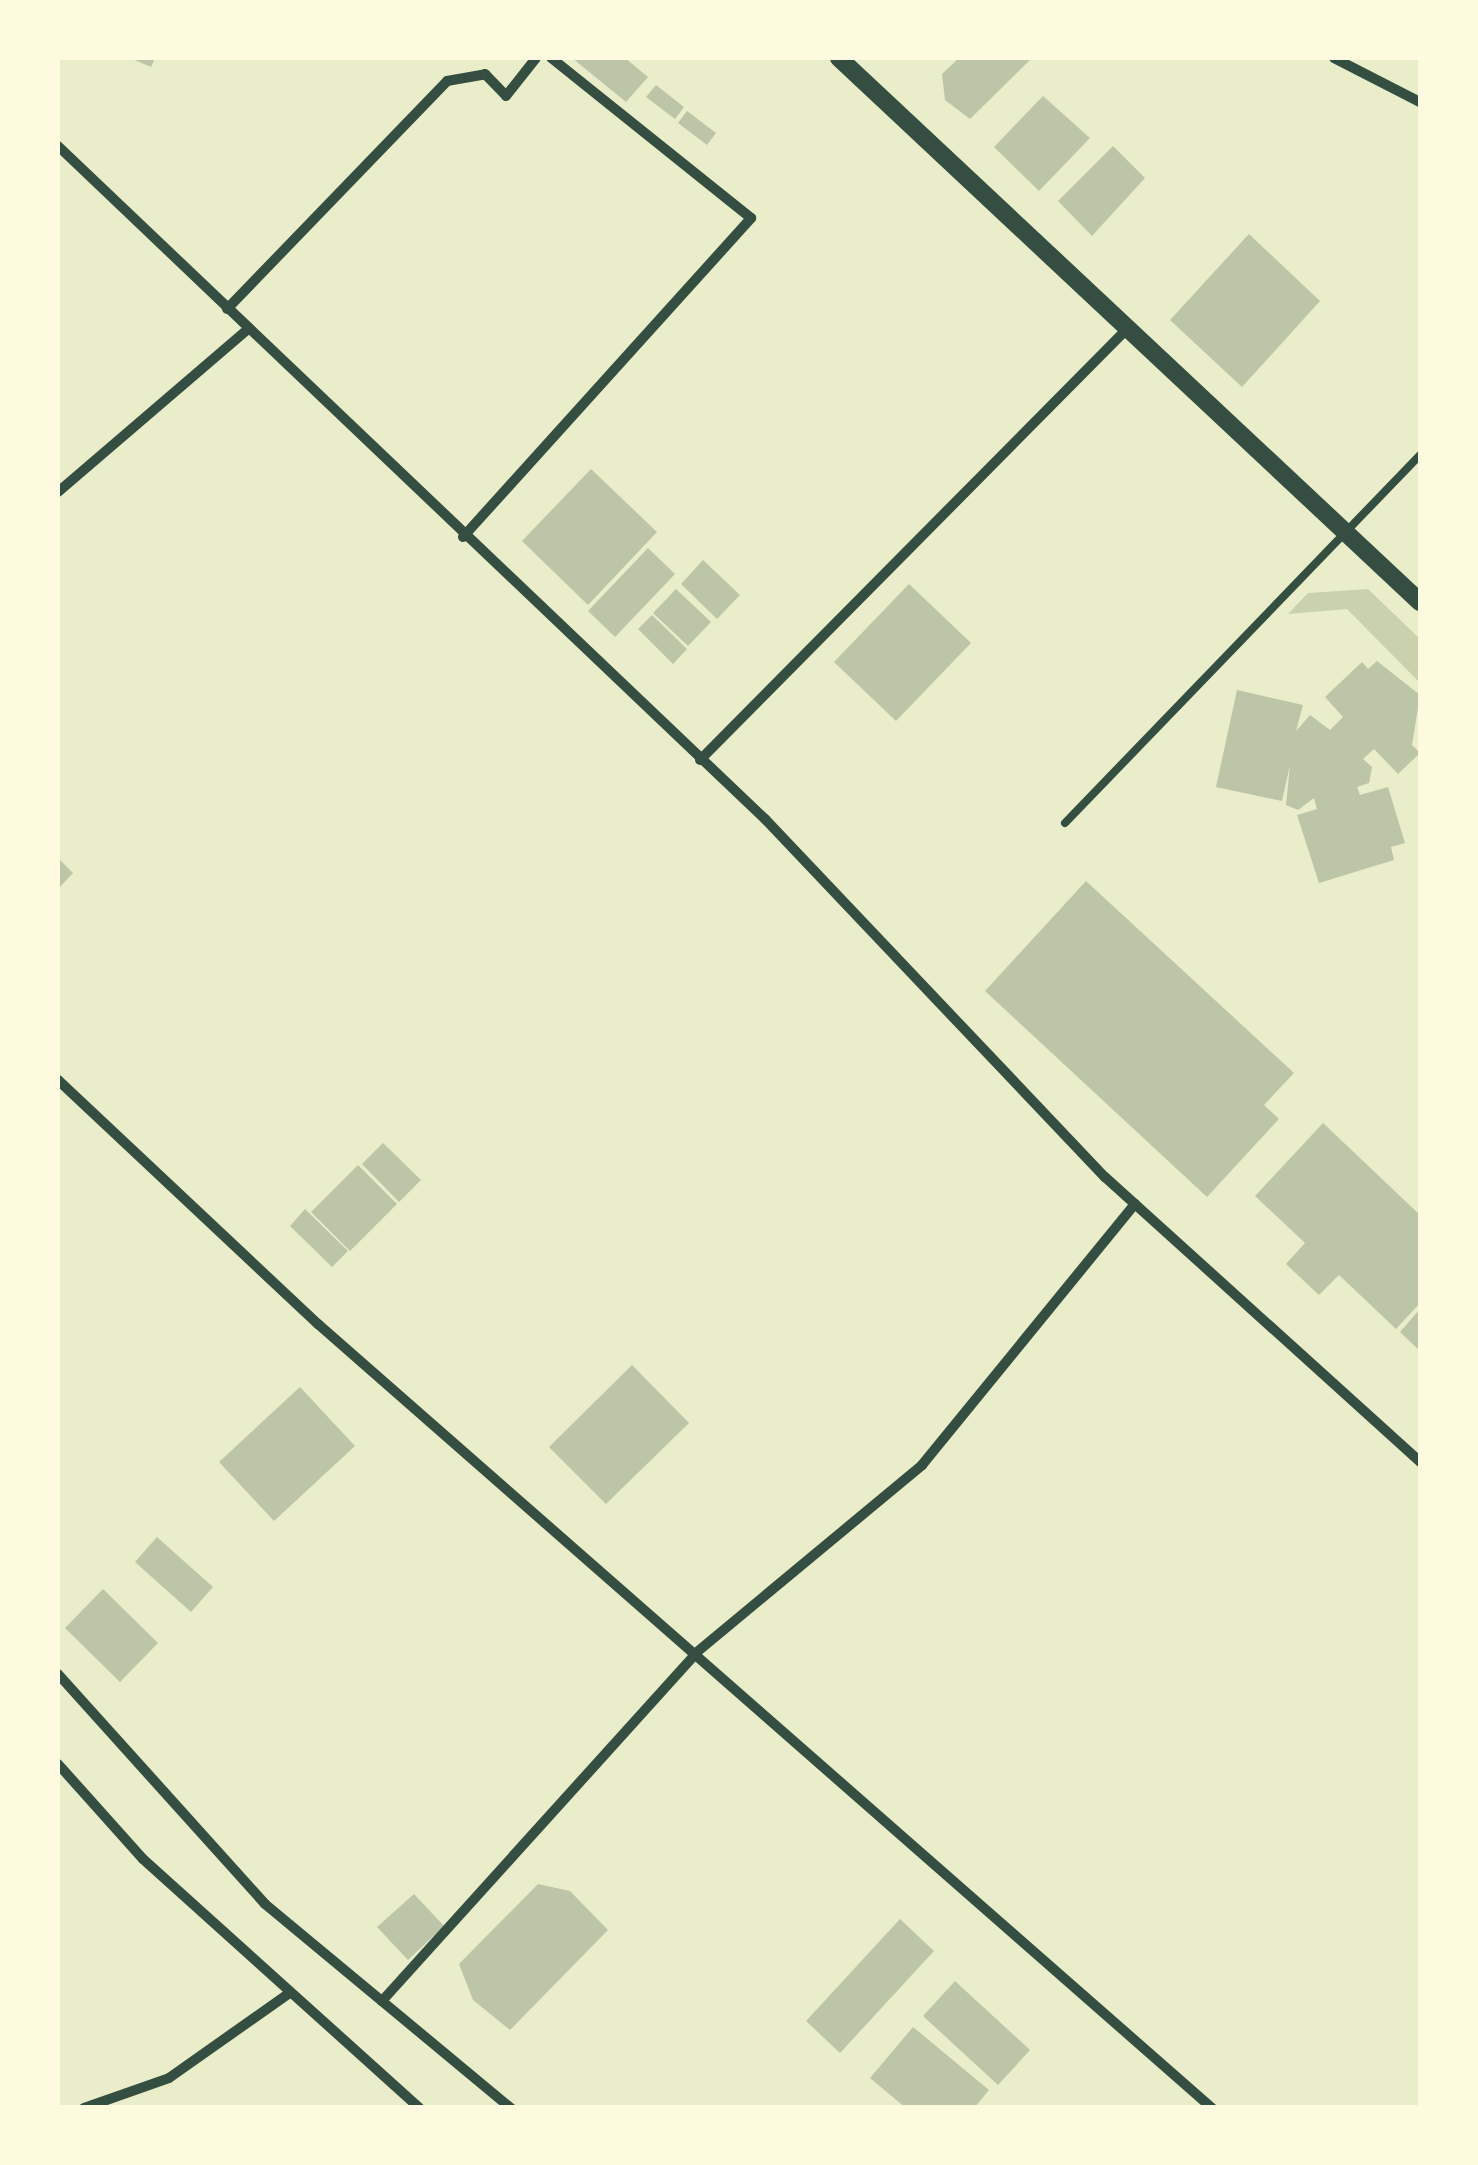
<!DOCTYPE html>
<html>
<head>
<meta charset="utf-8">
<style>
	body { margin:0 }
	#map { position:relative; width:1478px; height:2165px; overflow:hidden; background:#e9edc9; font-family:"Fira Sans",sans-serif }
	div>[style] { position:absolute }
	.green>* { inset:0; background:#cad2ad }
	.building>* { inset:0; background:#bcc5a7 }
	.service>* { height:8px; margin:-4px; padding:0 4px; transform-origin:4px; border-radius:4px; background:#344e41 }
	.minor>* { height:10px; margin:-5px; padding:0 5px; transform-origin:5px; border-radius:5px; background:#344e41 }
	.tertiary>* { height:18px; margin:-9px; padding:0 9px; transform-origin:9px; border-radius:9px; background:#344e41 }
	span { translate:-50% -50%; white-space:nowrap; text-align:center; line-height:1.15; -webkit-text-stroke:8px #fefae0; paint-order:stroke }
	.frame { position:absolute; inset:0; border:60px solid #fefae0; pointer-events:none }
</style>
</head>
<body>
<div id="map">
	<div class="green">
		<i style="clip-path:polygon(1368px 589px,1420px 639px,1420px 683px,1347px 609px,1288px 614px,1308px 593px)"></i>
	</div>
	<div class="building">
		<i style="clip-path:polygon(130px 58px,155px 58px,151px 67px)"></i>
		<i style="clip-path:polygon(572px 58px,625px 58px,648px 77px,626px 102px)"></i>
		<i style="clip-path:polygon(959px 58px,1032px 58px,970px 119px,945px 100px,942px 74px)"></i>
		<i style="clip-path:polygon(656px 85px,684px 107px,675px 119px,646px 97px)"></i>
		<i style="clip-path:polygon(1043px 96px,1090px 138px,1039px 191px,994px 147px)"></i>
		<i style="clip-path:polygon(687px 111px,716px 133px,707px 145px,678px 123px)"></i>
		<i style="clip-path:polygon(1113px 146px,1145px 178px,1092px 236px,1058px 201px)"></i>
		<i style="clip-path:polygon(1249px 234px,1320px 301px,1242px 387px,1170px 320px)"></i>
		<i style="clip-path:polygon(591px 469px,657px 532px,588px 605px,522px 541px)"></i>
		<i style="clip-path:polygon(648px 548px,675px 574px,615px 637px,588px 611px)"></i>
		<i style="clip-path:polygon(703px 560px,740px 595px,717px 619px,681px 584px)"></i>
		<i style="clip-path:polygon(909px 584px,971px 643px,896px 721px,834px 662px)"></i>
		<i style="clip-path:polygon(676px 589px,711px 622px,688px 646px,653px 613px)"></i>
		<i style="clip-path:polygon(652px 615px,687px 649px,673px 664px,638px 629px)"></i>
		<i style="clip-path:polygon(1377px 661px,1420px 695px,1412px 745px,1420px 753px,1398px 774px,1374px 749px,1363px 759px,1372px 767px,1369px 783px,1357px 787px,1360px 795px,1388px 787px,1405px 843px,1391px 847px,1394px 860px,1319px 883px,1297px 815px,1317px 809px,1314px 798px,1298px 810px,1286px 805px,1290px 765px,1282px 801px,1216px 787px,1237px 690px,1303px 705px,1296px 731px,1310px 715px,1330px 730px,1343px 717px,1325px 697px,1362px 662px,1368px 669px)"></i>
		<i style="clip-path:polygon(58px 858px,73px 873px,58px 889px)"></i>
		<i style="clip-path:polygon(1086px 881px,1294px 1073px,1264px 1105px,1279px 1119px,1207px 1197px,985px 991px)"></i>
		<i style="clip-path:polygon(1323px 1123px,1420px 1215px,1420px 1303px,1396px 1329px,1339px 1275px,1319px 1295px,1286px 1264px,1305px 1243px,1255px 1196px)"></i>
		<i style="clip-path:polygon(383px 1143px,421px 1180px,399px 1202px,362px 1164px)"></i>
		<i style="clip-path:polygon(358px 1165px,397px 1204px,350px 1251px,311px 1212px)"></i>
		<i style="clip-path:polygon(305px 1209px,348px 1251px,332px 1267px,290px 1226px)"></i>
		<i style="clip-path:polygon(1420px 1309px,1420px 1351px,1400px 1332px)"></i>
		<i style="clip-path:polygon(632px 1365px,689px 1423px,606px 1504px,549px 1447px)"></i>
		<i style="clip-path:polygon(300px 1387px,355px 1446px,274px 1521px,219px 1462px)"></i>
		<i style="clip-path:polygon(157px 1537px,213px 1587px,191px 1612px,135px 1562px)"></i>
		<i style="clip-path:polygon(103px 1589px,158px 1643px,120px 1682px,65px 1628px)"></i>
		<i style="clip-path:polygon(538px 1884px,570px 1891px,608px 1930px,510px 2030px,473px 2000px,459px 1964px)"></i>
		<i style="clip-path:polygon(414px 1894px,444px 1926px,408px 1960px,377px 1927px)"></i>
		<i style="clip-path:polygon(900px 1919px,934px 1951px,840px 2053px,806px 2021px)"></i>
		<i style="clip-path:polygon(955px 1981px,1030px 2050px,998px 2085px,923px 2016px)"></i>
		<i style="clip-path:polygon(913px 2027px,989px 2090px,974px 2108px,906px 2108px,870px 2078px)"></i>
	</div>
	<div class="service">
		<i style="left:1065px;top:823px;width:511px;rotate:-46.03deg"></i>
	</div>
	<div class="minor">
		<i style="left:1334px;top:58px;width:97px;rotate:27.1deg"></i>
		<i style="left:58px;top:146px;width:976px;rotate:43.59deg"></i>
		<i style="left:765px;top:819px;width:494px;rotate:46.5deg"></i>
		<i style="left:1105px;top:1177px;width:425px;rotate:42.1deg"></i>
		<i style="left:227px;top:309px;width:317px;rotate:-46deg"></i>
		<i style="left:447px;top:81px;width:39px;rotate:-10deg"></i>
		<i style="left:485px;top:74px;width:30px;rotate:46deg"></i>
		<i style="left:506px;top:96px;width:48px;rotate:-51.7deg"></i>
		<i style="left:58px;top:492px;width:250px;rotate:-40.6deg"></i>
		<i style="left:463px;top:537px;width:430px;rotate:-47.9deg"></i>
		<i style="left:751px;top:218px;width:256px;rotate:-141.3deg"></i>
		<i style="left:700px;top:760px;width:608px;rotate:-45.27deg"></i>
		<i style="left:58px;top:1080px;width:357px;rotate:43.2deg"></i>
		<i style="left:318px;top:1324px;width:1189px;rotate:41.25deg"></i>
		<i style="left:58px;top:1674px;width:309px;rotate:48deg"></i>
		<i style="left:265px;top:1904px;width:320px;rotate:39.7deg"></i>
		<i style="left:58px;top:1764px;width:127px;rotate:48.2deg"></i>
		<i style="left:143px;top:1859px;width:372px;rotate:42deg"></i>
		<i style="left:382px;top:2001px;width:470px;rotate:-47.9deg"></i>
		<i style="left:697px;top:1652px;width:293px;rotate:-39.7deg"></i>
		<i style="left:922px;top:1465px;width:337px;rotate:-50.8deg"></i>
		<i style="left:84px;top:2108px;width:90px;rotate:-19.4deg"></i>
		<i style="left:169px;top:2078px;width:146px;rotate:-35.2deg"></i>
	</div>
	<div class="tertiary">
		<i style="left:839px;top:58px;width:796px;rotate:43.12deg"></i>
	</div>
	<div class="frame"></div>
</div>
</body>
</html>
